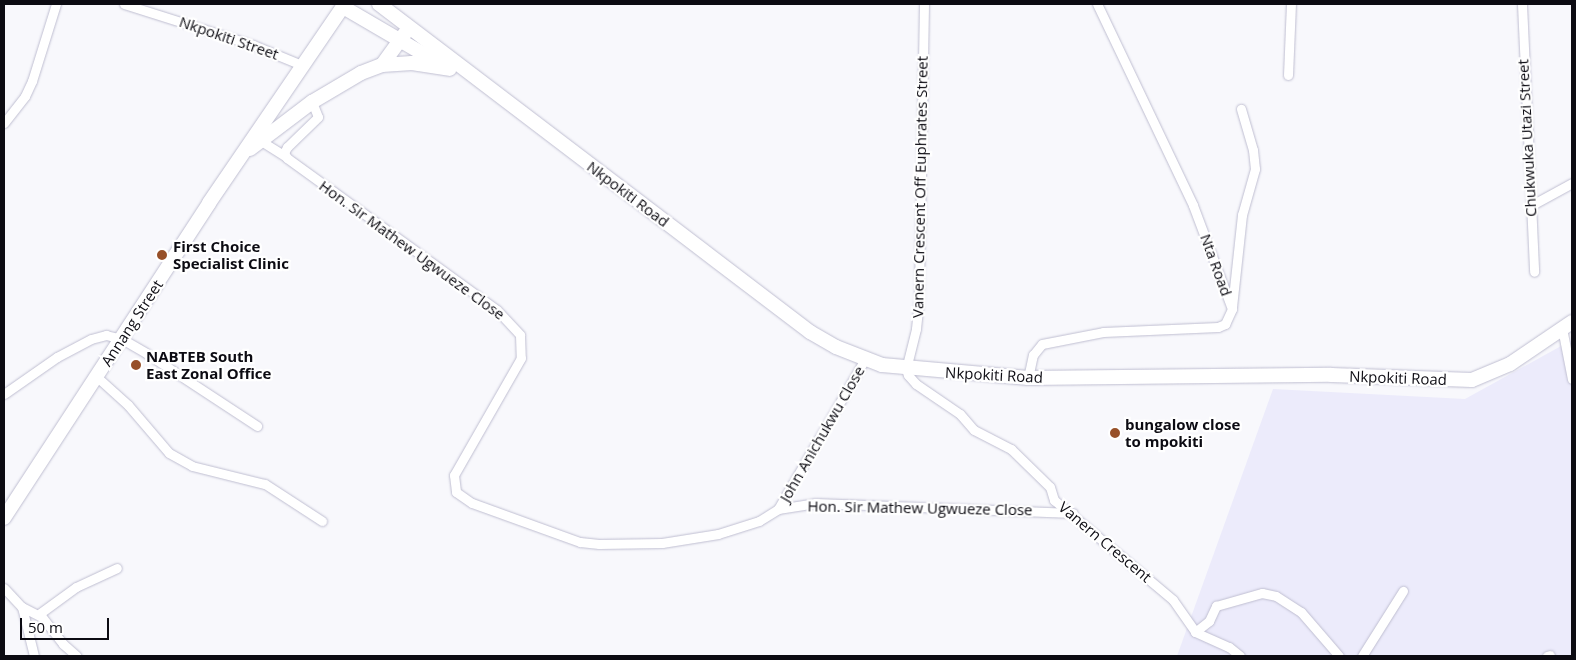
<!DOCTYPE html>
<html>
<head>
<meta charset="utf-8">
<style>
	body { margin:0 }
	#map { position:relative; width:1576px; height:660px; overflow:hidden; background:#f8f8fc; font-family:"Open Sans",sans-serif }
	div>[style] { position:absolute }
	.built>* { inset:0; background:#ecebfb }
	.roads { filter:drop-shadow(0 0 1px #bfbed1) drop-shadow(0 0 1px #bfbed1) }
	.street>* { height:9px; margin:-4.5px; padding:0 4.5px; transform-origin:4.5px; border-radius:4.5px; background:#fff }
	.secondary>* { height:14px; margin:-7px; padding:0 7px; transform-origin:7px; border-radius:7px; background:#fff }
	.dots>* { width:14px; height:14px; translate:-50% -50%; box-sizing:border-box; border:2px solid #fff; border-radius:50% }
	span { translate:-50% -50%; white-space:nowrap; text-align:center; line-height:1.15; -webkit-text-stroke:4.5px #fff; paint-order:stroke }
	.street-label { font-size:15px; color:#0c0b12 }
	.poi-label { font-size:15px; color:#0c0b12; font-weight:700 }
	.left { translate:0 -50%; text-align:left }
	.frame { position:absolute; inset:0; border:5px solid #0c0b12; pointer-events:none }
	.scale { position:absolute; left:20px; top:618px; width:89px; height:22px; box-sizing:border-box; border:2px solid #0c0b12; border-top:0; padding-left:6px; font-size:15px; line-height:18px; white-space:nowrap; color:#0c0b12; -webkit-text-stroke:4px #fff; paint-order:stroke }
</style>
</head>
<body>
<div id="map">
	<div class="built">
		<i style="clip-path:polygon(1572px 340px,1572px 656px,1177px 656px,1273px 389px,1465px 399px)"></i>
	</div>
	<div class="roads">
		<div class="street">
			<i style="left:124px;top:4px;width:135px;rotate:17.6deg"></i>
			<i style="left:253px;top:45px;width:55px;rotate:22.4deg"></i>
			<i style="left:924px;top:4px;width:296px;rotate:91deg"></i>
			<i style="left:919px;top:300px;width:29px;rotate:96deg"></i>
			<i style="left:916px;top:329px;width:41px;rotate:104deg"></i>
			<i style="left:906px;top:369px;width:6px;rotate:72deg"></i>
			<i style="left:908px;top:375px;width:12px;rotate:48deg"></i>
			<i style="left:916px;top:384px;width:53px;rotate:34.3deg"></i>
			<i style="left:960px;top:414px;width:21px;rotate:49deg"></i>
			<i style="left:974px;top:430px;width:42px;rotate:27.2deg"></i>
			<i style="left:1011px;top:449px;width:54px;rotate:44.3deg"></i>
			<i style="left:1050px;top:487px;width:14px;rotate:73deg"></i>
			<i style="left:1054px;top:500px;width:155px;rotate:40deg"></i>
			<i style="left:1173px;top:600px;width:39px;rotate:55deg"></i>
			<i style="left:1195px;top:632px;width:37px;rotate:24deg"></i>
			<i style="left:1229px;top:647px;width:14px;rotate:39deg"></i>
			<i style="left:1522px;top:4px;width:268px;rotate:87.4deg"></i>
			<i style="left:1288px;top:75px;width:71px;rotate:-87.6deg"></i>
			<i style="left:312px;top:102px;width:16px;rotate:68deg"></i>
			<i style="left:318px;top:117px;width:43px;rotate:135.9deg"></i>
			<i style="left:287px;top:147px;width:7px;rotate:117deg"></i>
			<i style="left:284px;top:153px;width:6px;rotate:59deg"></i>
			<i style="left:287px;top:158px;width:259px;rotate:35.9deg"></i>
			<i style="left:497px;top:310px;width:34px;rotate:47deg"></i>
			<i style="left:520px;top:335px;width:23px;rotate:88deg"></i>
			<i style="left:521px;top:358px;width:135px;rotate:119.8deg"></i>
			<i style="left:454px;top:475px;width:17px;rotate:83deg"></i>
			<i style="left:456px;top:492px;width:19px;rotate:35deg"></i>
			<i style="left:472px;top:503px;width:115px;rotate:19.9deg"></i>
			<i style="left:580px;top:542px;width:19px;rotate:6deg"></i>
			<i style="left:599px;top:544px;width:63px;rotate:-0.9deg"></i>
			<i style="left:662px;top:543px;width:57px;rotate:-9.1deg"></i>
			<i style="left:718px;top:534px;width:43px;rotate:-17.6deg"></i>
			<i style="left:759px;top:521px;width:22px;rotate:-32deg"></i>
			<i style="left:778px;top:509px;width:37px;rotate:-9deg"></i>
			<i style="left:815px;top:503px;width:258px;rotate:2.2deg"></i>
			<i style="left:4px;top:123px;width:34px;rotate:-52deg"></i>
			<i style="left:25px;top:96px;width:17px;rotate:-65deg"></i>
			<i style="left:32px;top:81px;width:81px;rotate:-72.7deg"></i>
			<i style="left:261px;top:141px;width:28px;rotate:32deg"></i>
			<i style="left:1530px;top:206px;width:48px;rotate:-28.7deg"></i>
			<i style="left:1232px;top:307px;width:93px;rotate:-83.8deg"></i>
			<i style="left:1242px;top:215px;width:48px;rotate:-74.2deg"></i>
			<i style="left:1255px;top:169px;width:19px;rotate:-96deg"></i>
			<i style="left:1253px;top:150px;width:43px;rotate:-106.3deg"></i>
			<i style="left:1562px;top:328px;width:52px;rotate:78.9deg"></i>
			<i style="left:97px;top:377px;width:42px;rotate:42.1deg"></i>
			<i style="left:128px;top:405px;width:63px;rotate:49.5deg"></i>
			<i style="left:169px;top:453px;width:26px;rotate:29deg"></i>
			<i style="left:192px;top:466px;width:75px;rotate:13.9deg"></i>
			<i style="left:265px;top:484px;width:68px;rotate:33deg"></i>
			<i style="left:1028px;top:378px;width:24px;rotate:-78deg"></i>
			<i style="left:1033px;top:355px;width:14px;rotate:-51deg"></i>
			<i style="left:1042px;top:344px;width:62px;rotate:-11.1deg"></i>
			<i style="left:1103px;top:332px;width:115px;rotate:-2.5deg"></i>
			<i style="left:1218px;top:327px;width:8px;rotate:-23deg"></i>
			<i style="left:1225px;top:324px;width:17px;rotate:-65deg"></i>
			<i style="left:1232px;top:309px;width:111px;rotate:-110.6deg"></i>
			<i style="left:1193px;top:205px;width:223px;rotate:-115.5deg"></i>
			<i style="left:4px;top:394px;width:65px;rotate:-34.9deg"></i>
			<i style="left:57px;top:357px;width:38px;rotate:-28deg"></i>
			<i style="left:91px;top:339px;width:16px;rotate:-15deg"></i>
			<i style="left:106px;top:335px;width:16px;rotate:14deg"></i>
			<i style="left:122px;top:339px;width:28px;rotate:30deg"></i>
			<i style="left:146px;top:353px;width:133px;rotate:33.3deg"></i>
			<i style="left:778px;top:509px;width:173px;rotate:-59.9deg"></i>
			<i style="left:4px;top:588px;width:26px;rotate:47deg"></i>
			<i style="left:22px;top:607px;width:50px;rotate:76.2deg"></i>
			<i style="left:22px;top:607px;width:22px;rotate:27deg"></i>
			<i style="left:42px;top:617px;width:34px;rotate:52deg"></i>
			<i style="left:63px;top:644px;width:18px;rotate:41deg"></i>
			<i style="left:39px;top:614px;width:46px;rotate:-36.1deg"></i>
			<i style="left:76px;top:587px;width:45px;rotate:-24.9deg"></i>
			<i style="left:1195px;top:632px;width:18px;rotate:-38deg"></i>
			<i style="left:1209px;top:621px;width:17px;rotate:-65deg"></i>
			<i style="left:1216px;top:606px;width:48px;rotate:-15.8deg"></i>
			<i style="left:1262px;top:593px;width:14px;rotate:12deg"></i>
			<i style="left:1276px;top:596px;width:30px;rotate:33deg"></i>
			<i style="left:1301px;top:612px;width:58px;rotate:49.2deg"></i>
			<i style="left:1362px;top:656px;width:77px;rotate:-57.8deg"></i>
			<i style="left:1547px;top:656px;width:3px;rotate:-18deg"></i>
		</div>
		<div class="secondary">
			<i style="left:379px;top:4px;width:542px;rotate:37.27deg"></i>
			<i style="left:810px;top:332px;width:30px;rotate:30deg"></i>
			<i style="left:836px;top:347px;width:49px;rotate:21.4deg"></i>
			<i style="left:882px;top:365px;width:147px;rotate:5.1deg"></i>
			<i style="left:1028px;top:378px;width:303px;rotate:-0.6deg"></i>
			<i style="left:1331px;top:375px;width:141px;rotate:2deg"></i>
			<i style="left:1472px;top:380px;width:41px;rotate:-22.8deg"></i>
			<i style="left:1510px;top:364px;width:75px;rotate:-34.1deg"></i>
			<i style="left:343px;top:7px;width:111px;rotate:30.3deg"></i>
			<i style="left:382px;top:65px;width:39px;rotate:-54deg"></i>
			<i style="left:250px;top:149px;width:78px;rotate:-37.2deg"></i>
			<i style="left:312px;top:102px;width:57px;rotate:-30.6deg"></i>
			<i style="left:361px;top:73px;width:22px;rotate:-21deg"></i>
			<i style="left:382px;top:65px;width:30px;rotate:-4deg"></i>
			<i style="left:412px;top:63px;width:38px;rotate:9deg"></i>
			<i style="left:4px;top:518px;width:376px;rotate:-56.9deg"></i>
			<i style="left:209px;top:203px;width:241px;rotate:-55.7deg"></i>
		</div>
	</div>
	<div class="dots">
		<i style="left:162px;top:255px;background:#975029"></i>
		<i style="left:136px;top:365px;background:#975029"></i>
		<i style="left:1115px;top:433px;background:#975029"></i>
	</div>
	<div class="street-label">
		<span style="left:229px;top:38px;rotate:19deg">Nkpokiti Street</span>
		<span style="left:1527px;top:138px;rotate:-93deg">Chukwuka Utazi Street</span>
		<span style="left:920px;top:187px;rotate:-89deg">Vanern Crescent Off Euphrates Street</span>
		<span style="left:628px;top:194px;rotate:37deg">Nkpokiti Road</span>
		<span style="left:412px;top:250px;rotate:36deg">Hon. Sir Mathew Ugwueze Close</span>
		<span style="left:1216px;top:265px;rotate:70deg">Nta Road</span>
		<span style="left:132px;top:323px;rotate:-57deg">Annang Street</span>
		<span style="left:994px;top:375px;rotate:3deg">Nkpokiti Road</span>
		<span style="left:1398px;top:378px;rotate:2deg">Nkpokiti Road</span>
		<span style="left:822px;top:434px;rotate:-60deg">John Anichukwu Close</span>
		<span style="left:920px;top:508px;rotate:1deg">Hon. Sir Mathew Ugwueze Close</span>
		<span style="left:1105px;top:542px;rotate:40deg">Vanern Crescent</span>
	</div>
	<div class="poi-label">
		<span class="left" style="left:173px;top:255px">First Choice<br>Specialist Clinic</span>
		<span class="left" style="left:146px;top:365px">NABTEB South<br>East Zonal Office</span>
		<span class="left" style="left:1125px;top:433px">bungalow close<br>to mpokiti</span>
	</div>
	<div class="frame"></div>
	<div class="scale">50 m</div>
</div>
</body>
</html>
